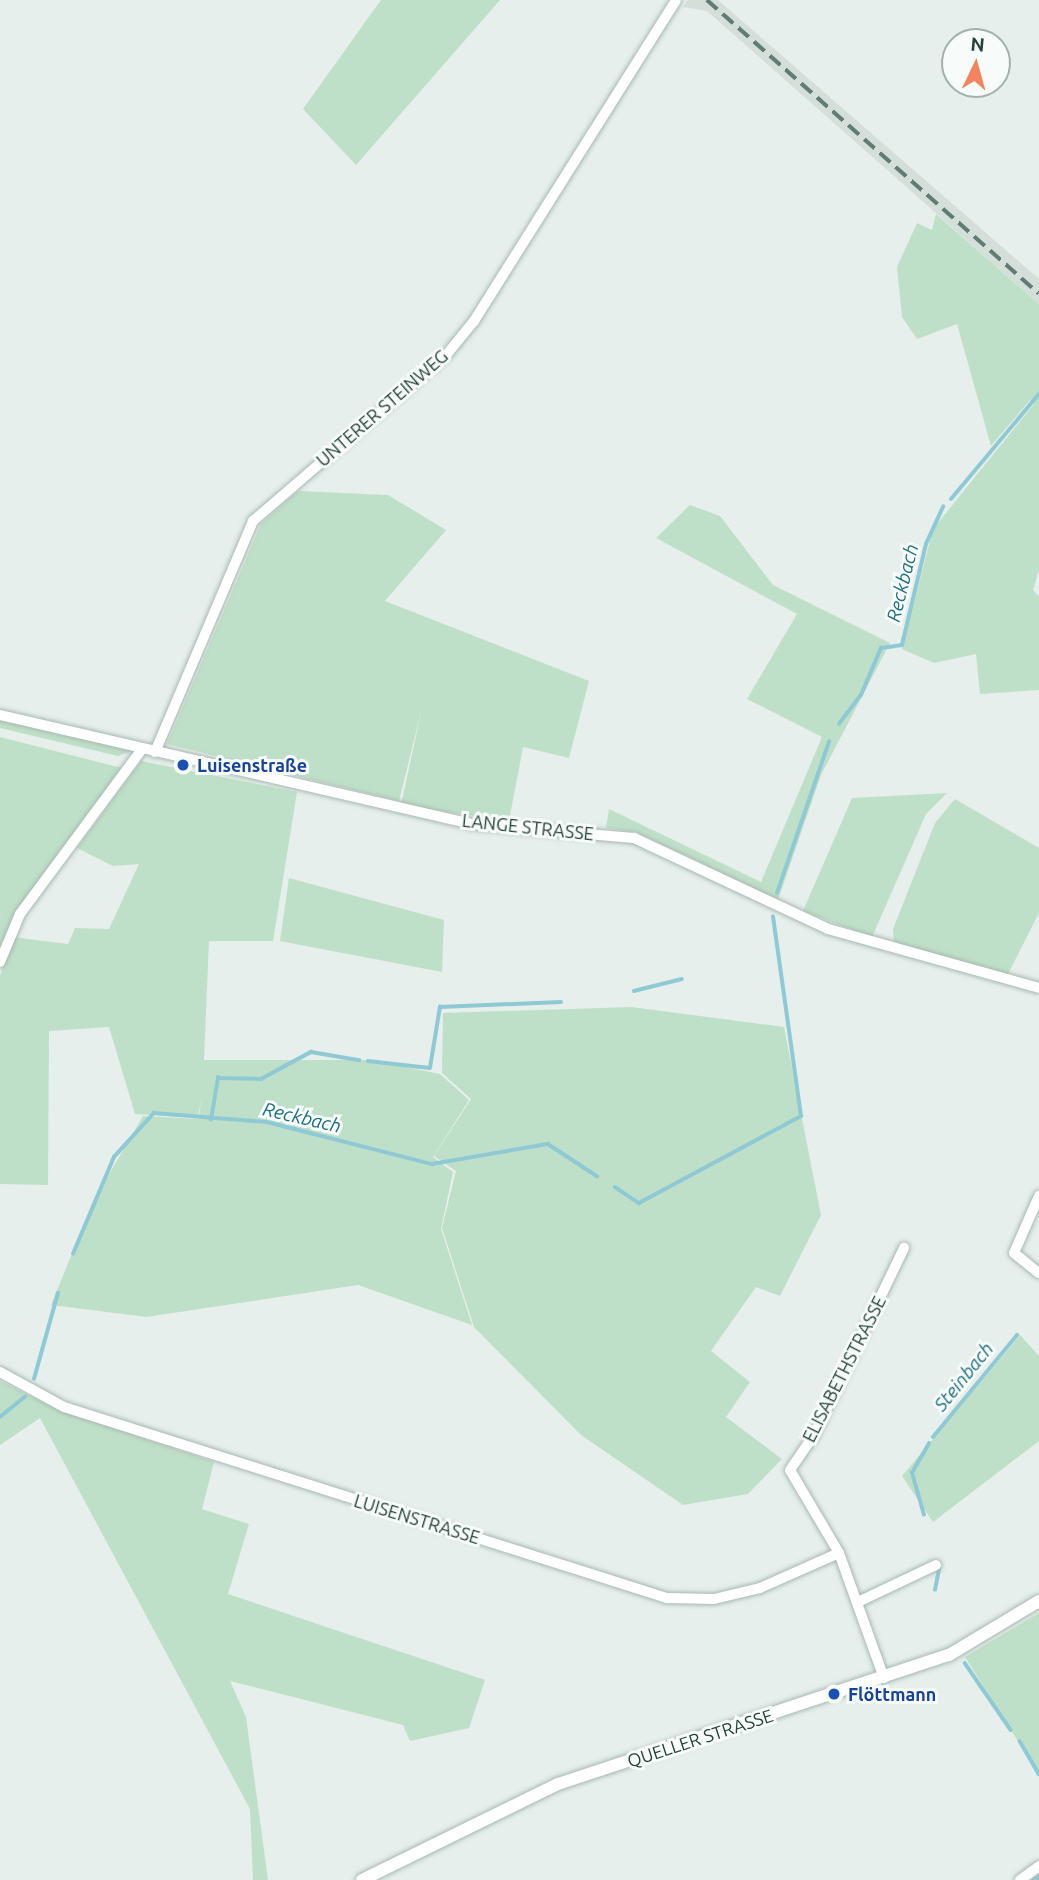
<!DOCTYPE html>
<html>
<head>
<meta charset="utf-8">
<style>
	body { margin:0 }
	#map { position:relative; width:1039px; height:1880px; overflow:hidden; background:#e6efeb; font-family:Ubuntu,sans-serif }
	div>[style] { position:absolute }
	.built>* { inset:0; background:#d4dfda }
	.green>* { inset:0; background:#bfe0c8 }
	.stream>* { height:3.5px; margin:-1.75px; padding:0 1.75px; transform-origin:1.75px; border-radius:1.75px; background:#8ec9d4 }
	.roads { filter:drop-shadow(0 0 2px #a8b8b2) drop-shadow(0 0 2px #a8b8b2) }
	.minor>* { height:10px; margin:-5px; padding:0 5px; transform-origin:5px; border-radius:5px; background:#fff }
	.tertiary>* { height:12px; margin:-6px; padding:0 6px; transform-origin:6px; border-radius:6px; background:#fff }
	.rail>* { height:3.5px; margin-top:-1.75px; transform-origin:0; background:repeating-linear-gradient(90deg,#5f7d75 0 14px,transparent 0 21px) }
	.dots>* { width:19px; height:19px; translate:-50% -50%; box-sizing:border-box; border:4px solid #f7fbf9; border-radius:50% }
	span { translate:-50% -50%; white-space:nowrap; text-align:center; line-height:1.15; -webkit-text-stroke:6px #f7fbf9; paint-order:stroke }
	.street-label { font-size:18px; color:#24423a }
	.transit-label { font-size:18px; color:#164399; font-weight:700 }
	.left { translate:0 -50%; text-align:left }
	.water-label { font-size:19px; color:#1c6f80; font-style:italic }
	.north { position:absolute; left:941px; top:28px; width:70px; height:70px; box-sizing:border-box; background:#f7fbf9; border:2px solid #a3b1ad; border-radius:50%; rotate:5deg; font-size:19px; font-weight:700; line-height:28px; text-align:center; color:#24423a }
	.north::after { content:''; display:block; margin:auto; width:24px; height:32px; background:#f4845f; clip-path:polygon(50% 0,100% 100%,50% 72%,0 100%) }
</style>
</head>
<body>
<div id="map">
	<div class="built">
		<i style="clip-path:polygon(688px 0,718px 0,1039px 279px,1039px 304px,707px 11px,683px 7px)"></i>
	</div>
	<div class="green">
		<i style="clip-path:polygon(381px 0,500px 0,356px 165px,303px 109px)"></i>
		<i style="clip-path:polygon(936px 214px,1039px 304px,1039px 569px,1033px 590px,1039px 597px,1039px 690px,980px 694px,976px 654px,934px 663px,902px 649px,933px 529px,1034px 404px,1030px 400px,991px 446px,957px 324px,917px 339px,902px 317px,897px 267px,917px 223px,932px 230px)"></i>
		<i style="clip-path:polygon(298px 491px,388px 495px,446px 530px,385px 601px,589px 681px,569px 758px,523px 747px,509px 821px,401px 805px,422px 708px,399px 801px,167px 744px,261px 524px)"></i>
		<i style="clip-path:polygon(690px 505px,720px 516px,773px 585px,890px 643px,821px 775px,778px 900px,636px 832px,606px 828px,609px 809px,761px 882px,822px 737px,747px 699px,797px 614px,656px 538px)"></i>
		<i style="clip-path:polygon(0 719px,132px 751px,118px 756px,0 728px)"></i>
		<i style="clip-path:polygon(0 737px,122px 768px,19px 908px,0 948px)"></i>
		<i style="clip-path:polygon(141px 761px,297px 792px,273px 941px,209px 941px,204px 1060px,371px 1060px,440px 1074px,469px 1100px,433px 1157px,453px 1172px,441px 1229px,472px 1325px,358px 1285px,146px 1317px,51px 1305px,94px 1200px,143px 1116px,199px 1119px,201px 1099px,198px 1118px,135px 1114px,109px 1027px,49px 1031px,48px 1185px,0 1184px,0 976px,12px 937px,68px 944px,75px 928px,109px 929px,139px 864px,113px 866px,77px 848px)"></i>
		<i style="clip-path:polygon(947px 793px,926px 814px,872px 937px,803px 911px,852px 798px)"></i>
		<i style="clip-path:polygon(955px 799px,1039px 848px,1039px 913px,1008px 974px,894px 943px,893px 929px,935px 823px)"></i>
		<i style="clip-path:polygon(289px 878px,444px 920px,442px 972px,280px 941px)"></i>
		<i style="clip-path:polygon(631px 1007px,784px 1027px,821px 1215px,780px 1296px,756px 1287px,711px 1351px,750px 1382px,726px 1417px,782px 1459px,748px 1494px,683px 1505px,581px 1435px,474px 1327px,442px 1228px,456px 1171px,434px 1156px,471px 1099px,442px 1073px,443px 1013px)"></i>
		<i style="clip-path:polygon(1020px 1335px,1039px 1356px,1039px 1441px,933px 1522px,902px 1476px)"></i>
		<i style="clip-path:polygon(0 1381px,59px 1410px,214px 1462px,202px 1509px,249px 1524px,228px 1594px,485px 1680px,469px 1728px,410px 1741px,403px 1725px,230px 1681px,246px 1717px,268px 1880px,253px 1880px,250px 1809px,40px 1418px,0 1445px)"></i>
		<i style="clip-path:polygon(1039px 1613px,1039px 1775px,965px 1657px)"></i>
	</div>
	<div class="stream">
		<i style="left:951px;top:499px;width:137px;rotate:-50deg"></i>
		<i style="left:839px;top:724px;width:36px;rotate:-53deg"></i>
		<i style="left:861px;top:695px;width:51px;rotate:-66.9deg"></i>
		<i style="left:881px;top:648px;width:21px;rotate:-8deg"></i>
		<i style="left:902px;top:645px;width:104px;rotate:-76.6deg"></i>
		<i style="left:926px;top:544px;width:41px;rotate:-65.3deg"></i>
		<i style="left:777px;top:893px;width:160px;rotate:-71deg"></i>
		<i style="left:634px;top:991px;width:49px;rotate:-14deg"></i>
		<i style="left:368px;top:1061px;width:62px;rotate:6.4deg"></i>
		<i style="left:430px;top:1068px;width:62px;rotate:-80.7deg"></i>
		<i style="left:440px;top:1007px;width:121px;rotate:-2.4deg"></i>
		<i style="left:211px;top:1120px;width:43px;rotate:-80.5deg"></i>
		<i style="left:218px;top:1078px;width:43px;rotate:1.3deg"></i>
		<i style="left:261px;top:1079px;width:57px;rotate:-28.4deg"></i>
		<i style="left:311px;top:1052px;width:49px;rotate:9.5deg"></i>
		<i style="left:615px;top:1187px;width:29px;rotate:34deg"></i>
		<i style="left:639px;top:1203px;width:184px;rotate:-28.2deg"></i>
		<i style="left:801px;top:1116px;width:201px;rotate:-98deg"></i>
		<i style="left:73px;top:1254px;width:105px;rotate:-67.1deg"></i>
		<i style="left:114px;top:1157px;width:59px;rotate:-47.7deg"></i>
		<i style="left:154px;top:1113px;width:113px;rotate:4.6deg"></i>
		<i style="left:267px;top:1122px;width:170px;rotate:14.3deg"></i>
		<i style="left:432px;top:1164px;width:118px;rotate:-9.8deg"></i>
		<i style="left:548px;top:1144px;width:59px;rotate:33.1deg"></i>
		<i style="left:34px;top:1379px;width:89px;rotate:-74.4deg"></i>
		<i style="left:0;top:1417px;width:32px;rotate:-39deg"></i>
		<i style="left:933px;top:1437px;width:132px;rotate:-50.5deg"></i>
		<i style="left:924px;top:1515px;width:44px;rotate:-105.9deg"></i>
		<i style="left:912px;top:1473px;width:34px;rotate:-60deg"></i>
		<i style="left:935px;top:1590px;width:21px;rotate:-79deg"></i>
		<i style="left:965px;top:1663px;width:81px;rotate:55.5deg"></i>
		<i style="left:1020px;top:1741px;width:38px;rotate:60deg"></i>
		<i style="left:1034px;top:1880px;width:6px;rotate:-31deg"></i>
	</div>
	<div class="roads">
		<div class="minor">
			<i style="left:0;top:715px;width:483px;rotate:13deg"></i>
			<i style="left:471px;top:824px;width:164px;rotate:4.9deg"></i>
			<i style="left:634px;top:838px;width:214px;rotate:25.1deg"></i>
			<i style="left:828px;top:929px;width:219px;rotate:15.6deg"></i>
			<i style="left:155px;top:752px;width:251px;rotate:-67deg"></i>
			<i style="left:253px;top:521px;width:256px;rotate:-40.7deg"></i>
			<i style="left:447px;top:354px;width:43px;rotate:-50.7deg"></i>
			<i style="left:474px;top:321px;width:379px;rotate:-57.8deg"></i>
			<i style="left:0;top:962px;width:52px;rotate:-67.4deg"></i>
			<i style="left:20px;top:914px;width:205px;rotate:-53.5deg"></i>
			<i style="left:1039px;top:1196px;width:62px;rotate:113.7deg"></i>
			<i style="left:1014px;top:1253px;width:32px;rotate:39deg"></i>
			<i style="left:0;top:1372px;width:73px;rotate:28.7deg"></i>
			<i style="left:64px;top:1407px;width:633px;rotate:17.58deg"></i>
			<i style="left:667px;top:1598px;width:47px;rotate:1.2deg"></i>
			<i style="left:714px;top:1599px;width:47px;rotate:-13.4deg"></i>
			<i style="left:760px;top:1588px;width:86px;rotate:-23.9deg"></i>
			<i style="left:860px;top:1601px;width:84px;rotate:-25.3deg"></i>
			<i style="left:884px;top:1678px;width:133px;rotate:-109.8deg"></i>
			<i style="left:839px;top:1553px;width:96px;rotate:-120.6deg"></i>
			<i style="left:790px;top:1470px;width:42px;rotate:-55.6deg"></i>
			<i style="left:814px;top:1435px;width:208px;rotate:-64.3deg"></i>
			<i style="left:1020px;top:1880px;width:24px;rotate:-36deg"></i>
		</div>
		<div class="tertiary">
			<i style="left:362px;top:1880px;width:218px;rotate:-26.1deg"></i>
			<i style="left:558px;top:1784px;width:412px;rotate:-18.3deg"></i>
			<i style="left:949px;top:1655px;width:105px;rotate:-31deg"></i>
		</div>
	</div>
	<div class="rail">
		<i style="left:707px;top:0;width:443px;rotate:41.5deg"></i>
	</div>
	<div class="dots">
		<i style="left:183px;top:765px;background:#1a4fb4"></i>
		<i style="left:834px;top:1694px;background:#1a4fb4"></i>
	</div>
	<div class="street-label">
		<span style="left:382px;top:408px;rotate:-41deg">UNTERER STEINWEG</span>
		<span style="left:528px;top:827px;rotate:6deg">LANGE STRASSE</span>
		<span style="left:844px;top:1369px;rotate:-63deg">ELISABETHSTRASSE</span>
		<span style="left:417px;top:1519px;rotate:17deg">LUISENSTRASSE</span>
		<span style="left:700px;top:1738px;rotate:-18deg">QUELLER STRASSE</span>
	</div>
	<div class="transit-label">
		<span class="left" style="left:197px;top:765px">Luisenstraße</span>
		<span class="left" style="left:848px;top:1694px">Flöttmann</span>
	</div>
	<div class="water-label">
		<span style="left:903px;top:583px;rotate:-76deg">Reckbach</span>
		<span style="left:302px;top:1118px;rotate:13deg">Reckbach</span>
		<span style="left:964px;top:1377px;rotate:-51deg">Steinbach</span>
	</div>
	<div class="north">N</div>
</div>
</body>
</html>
